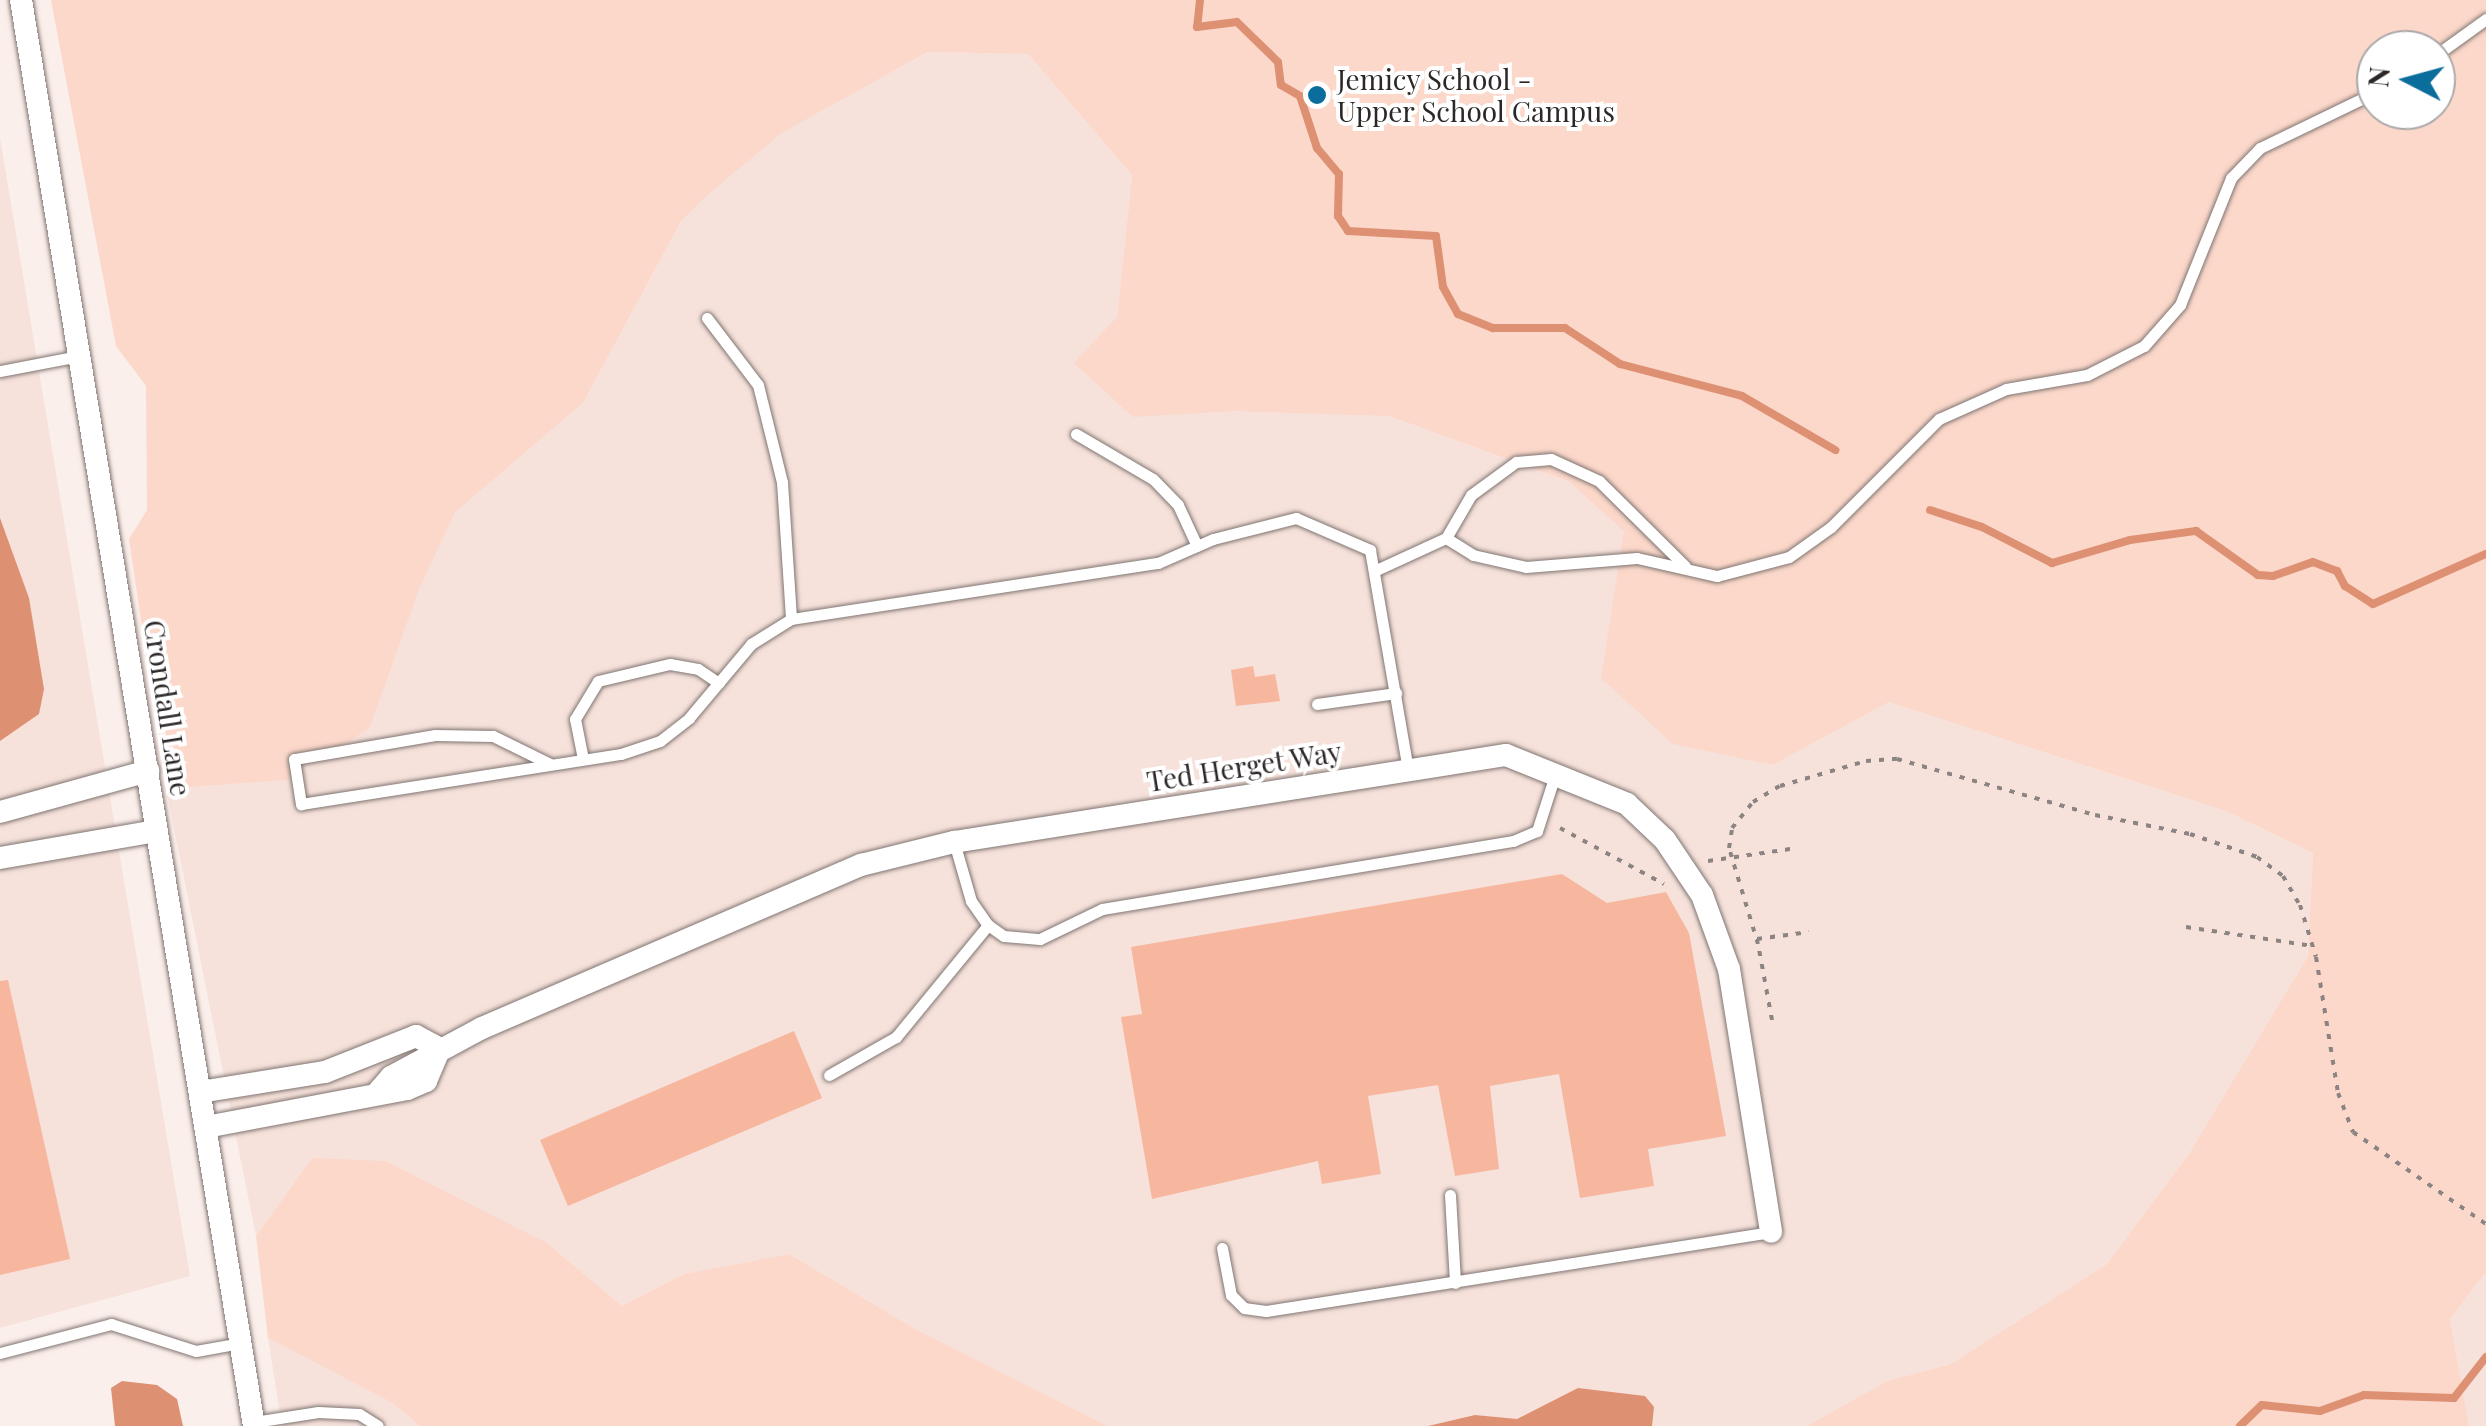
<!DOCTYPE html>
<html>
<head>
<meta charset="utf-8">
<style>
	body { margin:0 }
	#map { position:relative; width:2486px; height:1426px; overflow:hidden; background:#fbefeb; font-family:"Playfair Display",serif }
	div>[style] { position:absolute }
	.built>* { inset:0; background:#f6e2db }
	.green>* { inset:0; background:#fbd8ca }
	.water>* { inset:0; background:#de9073 }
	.stream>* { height:8px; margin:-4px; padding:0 4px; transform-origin:4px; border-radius:4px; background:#de9073 }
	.building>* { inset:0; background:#f7b79f }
	.path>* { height:4px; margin-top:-2px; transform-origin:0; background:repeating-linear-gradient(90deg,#8c8482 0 5px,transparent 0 13px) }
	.roads { filter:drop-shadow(0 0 2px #807572) drop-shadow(0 0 2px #807572) }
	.lane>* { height:11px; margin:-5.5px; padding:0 5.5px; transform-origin:5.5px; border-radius:5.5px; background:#fff }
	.street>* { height:22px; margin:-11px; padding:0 11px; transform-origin:11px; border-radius:11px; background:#fff }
	.dots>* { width:28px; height:28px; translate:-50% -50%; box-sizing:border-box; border:5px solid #fff; border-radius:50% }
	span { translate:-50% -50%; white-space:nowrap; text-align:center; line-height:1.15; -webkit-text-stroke:8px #fff; paint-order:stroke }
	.poi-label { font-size:28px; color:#2c2827 }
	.left { translate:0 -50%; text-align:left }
	.street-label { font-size:28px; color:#2c2827 }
	.north { position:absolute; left:2356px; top:30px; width:100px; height:100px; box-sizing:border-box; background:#fff; border:2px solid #aba9a9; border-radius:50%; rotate:276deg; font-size:28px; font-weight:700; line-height:40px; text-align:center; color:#2c2827 }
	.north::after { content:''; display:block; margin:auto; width:35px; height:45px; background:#0b6d9b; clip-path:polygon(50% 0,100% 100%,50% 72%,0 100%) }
</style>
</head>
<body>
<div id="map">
	<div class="built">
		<i style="clip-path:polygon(929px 52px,1028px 54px,1132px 175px,1117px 317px,1568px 481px,1625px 531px,1601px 678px,1773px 765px,1889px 702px,2226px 811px,2313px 853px,2308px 956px,2190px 1152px,2107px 1264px,1951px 1364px,1887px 1381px,1807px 1426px,1108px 1426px,919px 1331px,789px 1254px,684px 1274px,622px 1306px,547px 1243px,312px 1158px,256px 1236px,166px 789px,286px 780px,443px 520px,583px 403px,710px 169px)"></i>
		<i style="clip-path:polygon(0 138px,190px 1276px,0 1328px)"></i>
		<i style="clip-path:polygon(2486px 1272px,2486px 1426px,2469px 1426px,2450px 1319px)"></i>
		<i style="clip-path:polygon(268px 1338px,394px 1403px,420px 1426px,282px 1426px)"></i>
	</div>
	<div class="green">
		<i style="clip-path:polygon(evenodd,51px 0,2486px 0,2486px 1272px,2450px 1319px,2469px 1426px,1807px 1426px,1887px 1381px,1951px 1364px,2107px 1264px,2190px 1152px,2308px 956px,2313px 853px,2226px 811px,1889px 702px,1773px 765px,1673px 744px,1601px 678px,1624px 531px,1568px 481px,1389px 416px,1235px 411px,1133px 417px,1074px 363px,1117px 317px,1132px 175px,1028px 54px,928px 52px,783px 132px,705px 197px,682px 220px,583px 403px,455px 512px,419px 589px,370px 727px,331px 754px,308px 759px,286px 780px,166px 789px,129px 539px,147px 510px,146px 386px,116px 346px,51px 0,2376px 50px,2436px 50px,2436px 110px,2376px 110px,2376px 50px)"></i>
		<i style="clip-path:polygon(312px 1158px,385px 1161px,547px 1243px,622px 1306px,684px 1274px,789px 1254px,919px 1331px,1108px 1426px,420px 1426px,393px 1403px,268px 1338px,256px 1236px)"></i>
	</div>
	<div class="water">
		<i style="clip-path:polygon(0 518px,29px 598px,44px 689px,39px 714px,0 741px)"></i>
		<i style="clip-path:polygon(122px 1381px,157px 1385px,177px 1399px,183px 1426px,115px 1426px,111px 1388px)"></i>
		<i style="clip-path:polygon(1578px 1388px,1645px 1396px,1654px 1407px,1652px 1426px,1428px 1426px,1475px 1415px,1517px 1419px)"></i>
	</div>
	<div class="stream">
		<i style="left:1200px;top:0;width:27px;rotate:96deg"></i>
		<i style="left:1197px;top:27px;width:40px;rotate:-7.1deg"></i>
		<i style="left:1237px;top:22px;width:57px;rotate:44.3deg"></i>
		<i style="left:1278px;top:62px;width:23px;rotate:83deg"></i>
		<i style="left:1281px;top:85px;width:22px;rotate:30deg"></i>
		<i style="left:1300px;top:96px;width:55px;rotate:71.9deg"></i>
		<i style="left:1317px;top:148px;width:34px;rotate:50deg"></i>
		<i style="left:1339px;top:174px;width:42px;rotate:91.4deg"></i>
		<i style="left:1338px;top:216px;width:18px;rotate:56deg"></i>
		<i style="left:1348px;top:231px;width:88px;rotate:3.3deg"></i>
		<i style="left:1436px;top:236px;width:51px;rotate:82.2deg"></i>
		<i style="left:1443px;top:287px;width:31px;rotate:61deg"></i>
		<i style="left:1458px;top:314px;width:38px;rotate:22deg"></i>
		<i style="left:1493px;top:328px;width:72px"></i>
		<i style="left:1565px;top:328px;width:66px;rotate:33.2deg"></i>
		<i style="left:1620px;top:364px;width:126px;rotate:14.7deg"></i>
		<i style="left:1742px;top:396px;width:108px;rotate:30.1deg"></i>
		<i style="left:1930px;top:510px;width:55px;rotate:18.1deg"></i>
		<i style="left:1982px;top:527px;width:79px;rotate:27.2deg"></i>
		<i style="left:2052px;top:563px;width:81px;rotate:-16.4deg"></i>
		<i style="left:2130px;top:540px;width:67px;rotate:-7.8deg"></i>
		<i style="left:2196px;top:531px;width:76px;rotate:35.4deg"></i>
		<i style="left:2258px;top:575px;width:15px;rotate:4deg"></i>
		<i style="left:2273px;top:576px;width:42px;rotate:-19.3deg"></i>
		<i style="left:2313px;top:562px;width:26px;rotate:21deg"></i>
		<i style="left:2337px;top:571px;width:17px;rotate:62deg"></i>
		<i style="left:2345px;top:586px;width:33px;rotate:33deg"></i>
		<i style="left:2373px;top:604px;width:124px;rotate:-23.9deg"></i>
		<i style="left:2240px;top:1426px;width:30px;rotate:-44deg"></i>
		<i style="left:2262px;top:1405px;width:58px;rotate:5.9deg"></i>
		<i style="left:2320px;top:1411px;width:47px;rotate:-20deg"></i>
		<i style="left:2364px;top:1395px;width:90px;rotate:1.9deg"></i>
		<i style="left:2454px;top:1398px;width:52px;rotate:-52deg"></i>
	</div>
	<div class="building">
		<i style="clip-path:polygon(1253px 666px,1255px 677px,1275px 674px,1280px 701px,1236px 706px,1231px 670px)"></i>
		<i style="clip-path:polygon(1562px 874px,1607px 903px,1666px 892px,1689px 933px,1726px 1136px,1648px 1149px,1654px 1186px,1580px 1198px,1559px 1074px,1490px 1086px,1499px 1169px,1455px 1176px,1438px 1085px,1368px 1096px,1381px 1174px,1322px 1184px,1318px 1161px,1152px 1199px,1121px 1017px,1142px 1014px,1131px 947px)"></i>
		<i style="clip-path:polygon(8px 980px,70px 1259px,0 1275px,0 981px)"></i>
		<i style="clip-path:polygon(794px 1031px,822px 1098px,568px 1206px,540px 1140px)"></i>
	</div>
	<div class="path">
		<i style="left:1560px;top:828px;width:118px;rotate:28.3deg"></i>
		<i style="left:1708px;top:861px;width:90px;rotate:-8.3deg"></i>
		<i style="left:2186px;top:927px;width:128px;rotate:8.5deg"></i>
		<i style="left:1757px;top:939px;width:52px;rotate:-7.7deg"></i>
		<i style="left:1772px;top:1020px;width:77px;rotate:-100.4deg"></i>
		<i style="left:1758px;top:944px;width:100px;rotate:-106.8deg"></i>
		<i style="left:1729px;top:848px;width:20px;rotate:-81deg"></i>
		<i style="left:1732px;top:828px;width:33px;rotate:-51deg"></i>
		<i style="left:1753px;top:802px;width:31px;rotate:-31deg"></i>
		<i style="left:1780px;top:786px;width:90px;rotate:-16.2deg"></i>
		<i style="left:1866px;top:761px;width:31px;rotate:-4deg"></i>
		<i style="left:1897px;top:759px;width:206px;rotate:15.8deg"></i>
		<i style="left:2095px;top:815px;width:97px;rotate:11.3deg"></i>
		<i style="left:2190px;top:834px;width:71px;rotate:18.9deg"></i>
		<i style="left:2257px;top:857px;width:32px;rotate:36deg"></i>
		<i style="left:2283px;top:876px;width:34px;rotate:60deg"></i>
		<i style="left:2300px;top:905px;width:54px;rotate:72.9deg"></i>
		<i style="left:2316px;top:957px;width:138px;rotate:80.8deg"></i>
		<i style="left:2338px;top:1093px;width:42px;rotate:69deg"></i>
		<i style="left:2353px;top:1132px;width:162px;rotate:34.7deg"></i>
	</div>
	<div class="roads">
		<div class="lane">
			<i style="left:2436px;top:55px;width:62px;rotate:-35.8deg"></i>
			<i style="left:707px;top:318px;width:84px;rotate:52.7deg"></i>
			<i style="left:758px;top:385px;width:100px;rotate:76.1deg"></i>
			<i style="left:782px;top:482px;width:137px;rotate:86.2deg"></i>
			<i style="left:0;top:371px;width:80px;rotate:-10.8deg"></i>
			<i style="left:1076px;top:434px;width:89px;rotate:30.3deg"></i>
			<i style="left:1153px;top:479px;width:36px;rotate:46deg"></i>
			<i style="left:1178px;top:505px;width:45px;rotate:65.1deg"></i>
			<i style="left:1446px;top:538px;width:32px;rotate:32deg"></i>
			<i style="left:1473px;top:555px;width:54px;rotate:12.8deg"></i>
			<i style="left:1526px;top:567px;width:111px;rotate:-4.6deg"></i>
			<i style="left:1637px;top:558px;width:82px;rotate:12.7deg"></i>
			<i style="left:1717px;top:576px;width:74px;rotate:-14.8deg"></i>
			<i style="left:1789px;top:557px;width:52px;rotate:-35.5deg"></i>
			<i style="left:1831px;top:527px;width:153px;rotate:-45deg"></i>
			<i style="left:1939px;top:419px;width:73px;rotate:-24.1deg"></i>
			<i style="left:2006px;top:389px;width:82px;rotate:-9.8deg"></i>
			<i style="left:2087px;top:375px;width:64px;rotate:-27deg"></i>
			<i style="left:2144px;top:346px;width:55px;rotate:-48.7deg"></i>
			<i style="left:2180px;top:305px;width:137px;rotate:-68.1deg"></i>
			<i style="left:2231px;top:178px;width:42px;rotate:-46deg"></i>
			<i style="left:2260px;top:148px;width:129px;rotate:-25.8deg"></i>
			<i style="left:1374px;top:571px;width:79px;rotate:-24.6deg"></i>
			<i style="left:1446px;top:538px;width:50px;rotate:-59.8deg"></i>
			<i style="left:1471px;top:495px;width:56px;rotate:-36.3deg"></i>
			<i style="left:1516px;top:462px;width:35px;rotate:-5deg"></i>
			<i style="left:1551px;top:459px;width:53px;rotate:24.6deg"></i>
			<i style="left:1599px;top:481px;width:121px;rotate:44.7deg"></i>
			<i style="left:1317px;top:704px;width:80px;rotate:-7.9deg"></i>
			<i style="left:583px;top:759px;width:41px;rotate:-101.3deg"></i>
			<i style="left:575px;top:719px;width:44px;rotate:-58.8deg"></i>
			<i style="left:598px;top:681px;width:74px;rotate:-13.3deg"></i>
			<i style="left:670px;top:664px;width:28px;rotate:10deg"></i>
			<i style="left:698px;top:669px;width:25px;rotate:34deg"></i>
			<i style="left:550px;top:764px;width:64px;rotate:-153.8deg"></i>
			<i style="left:493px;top:736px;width:58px;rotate:-179deg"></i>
			<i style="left:435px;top:735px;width:143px;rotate:170.3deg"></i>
			<i style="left:294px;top:759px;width:46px;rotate:81.2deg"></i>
			<i style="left:301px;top:804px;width:324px;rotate:-8.9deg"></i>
			<i style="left:621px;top:754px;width:41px;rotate:-18.4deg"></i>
			<i style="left:660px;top:741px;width:37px;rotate:-38deg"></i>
			<i style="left:689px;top:718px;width:97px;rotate:-50deg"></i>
			<i style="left:751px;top:644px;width:47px;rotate:-32deg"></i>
			<i style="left:791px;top:619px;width:371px;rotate:-8.7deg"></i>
			<i style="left:1158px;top:563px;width:60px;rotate:-23.6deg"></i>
			<i style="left:1213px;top:539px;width:86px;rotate:-14.2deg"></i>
			<i style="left:1296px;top:518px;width:81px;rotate:23.4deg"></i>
			<i style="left:1370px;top:550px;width:224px;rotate:80.2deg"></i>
			<i style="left:954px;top:842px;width:61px;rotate:73.9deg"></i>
			<i style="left:971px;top:901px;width:29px;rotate:55deg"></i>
			<i style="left:988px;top:925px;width:19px;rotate:35deg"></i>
			<i style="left:1004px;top:936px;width:36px;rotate:5deg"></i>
			<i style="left:1040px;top:939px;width:69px;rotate:-25.8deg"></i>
			<i style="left:1102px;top:909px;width:417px;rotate:-9.4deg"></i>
			<i style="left:1513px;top:841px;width:26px;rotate:-23deg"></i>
			<i style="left:1537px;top:831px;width:59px;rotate:-72.2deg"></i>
			<i style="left:829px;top:1075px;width:77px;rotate:-29.6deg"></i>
			<i style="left:896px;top:1037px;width:145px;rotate:-50.6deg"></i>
			<i style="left:1450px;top:1195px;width:88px;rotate:86.7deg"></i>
			<i style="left:1222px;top:1248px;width:48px;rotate:79.2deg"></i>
			<i style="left:1231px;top:1295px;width:18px;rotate:45deg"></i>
			<i style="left:1244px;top:1308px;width:22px;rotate:8deg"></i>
			<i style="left:1266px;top:1311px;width:511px;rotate:-8.89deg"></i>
			<i style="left:0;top:1353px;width:115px;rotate:-14.6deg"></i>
			<i style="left:111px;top:1324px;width:89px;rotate:17.6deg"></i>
			<i style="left:196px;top:1351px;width:46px;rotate:-10.1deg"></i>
			<i style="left:254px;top:1422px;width:65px;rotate:-8.9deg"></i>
			<i style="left:318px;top:1412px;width:41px;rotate:2.8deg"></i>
			<i style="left:359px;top:1414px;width:22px;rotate:32deg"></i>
		</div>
		<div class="street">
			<i style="left:21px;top:0;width:1445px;rotate:80.72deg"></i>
			<i style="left:0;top:812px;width:154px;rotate:-15.5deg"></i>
			<i style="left:0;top:858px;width:159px;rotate:-9.8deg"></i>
			<i style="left:200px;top:1092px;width:127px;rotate:-9.1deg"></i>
			<i style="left:325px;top:1072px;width:98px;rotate:-21.6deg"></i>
			<i style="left:416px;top:1036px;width:27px;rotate:28deg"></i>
			<i style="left:378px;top:1092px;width:20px;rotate:-49deg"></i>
			<i style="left:391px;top:1077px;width:103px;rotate:-28.3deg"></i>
			<i style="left:482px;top:1028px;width:413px;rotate:-23.3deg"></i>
			<i style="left:861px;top:865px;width:96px;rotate:-13.9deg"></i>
			<i style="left:954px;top:842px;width:559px;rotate:-8.96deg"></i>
			<i style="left:1506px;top:755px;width:131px;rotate:22deg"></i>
			<i style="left:1627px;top:804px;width:52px;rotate:43.5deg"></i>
			<i style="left:1665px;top:840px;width:66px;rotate:56.1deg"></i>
			<i style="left:1702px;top:895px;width:79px;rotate:70deg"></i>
			<i style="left:1729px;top:969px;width:266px;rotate:80.9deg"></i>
			<i style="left:206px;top:1127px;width:205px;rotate:-10.7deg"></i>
			<i style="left:407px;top:1089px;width:21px;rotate:-23deg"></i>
			<i style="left:426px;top:1081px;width:30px;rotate:-67deg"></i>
		</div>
	</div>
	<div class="dots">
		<i style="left:1317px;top:95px;background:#0b6d9b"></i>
	</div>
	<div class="poi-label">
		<span class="left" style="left:1337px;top:95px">Jemicy School -<br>Upper School Campus</span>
	</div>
	<div class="street-label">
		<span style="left:168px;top:708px;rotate:81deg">Crondall Lane</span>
		<span style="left:1244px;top:766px;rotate:-9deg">Ted Herget Way</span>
	</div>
	<div class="north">N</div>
</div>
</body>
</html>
